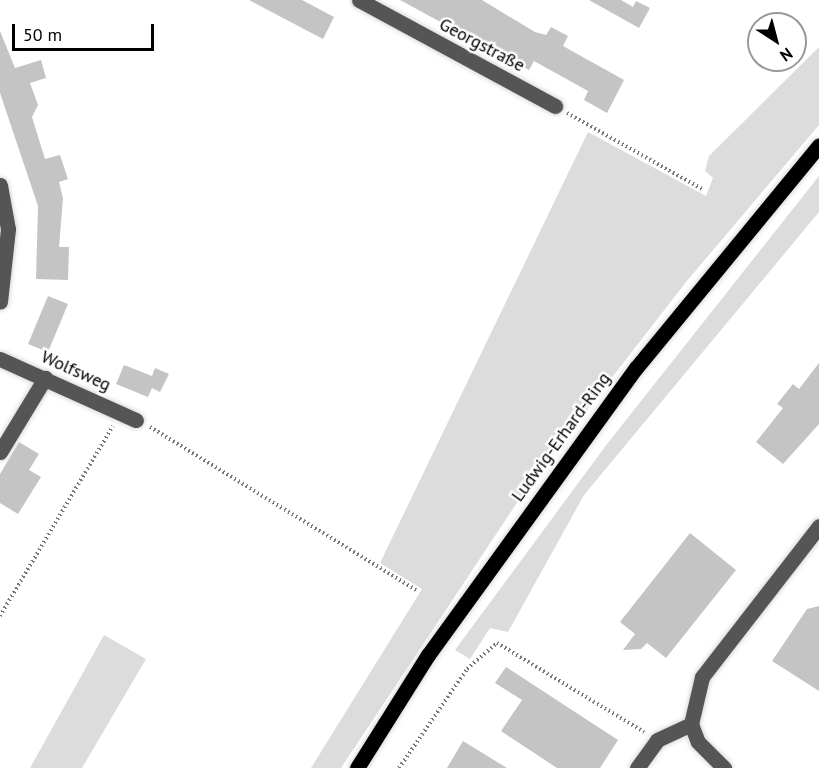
<!DOCTYPE html>
<html>
<head>
<meta charset="utf-8">
<style>
	body { margin:0 }
	#map { position:relative; width:819px; height:768px; overflow:hidden; background:#fff; font-family:"PT Sans",sans-serif }
	div>[style] { position:absolute }
	.green>* { inset:0; background:#dcdcdc }
	.building>* { inset:0; background:#c4c4c4 }
	.path>* { height:4px; margin-top:-2px; transform-origin:0; background:repeating-linear-gradient(90deg,#777 0 1.5px,transparent 0 4.5px) }
	.roads { filter:drop-shadow(0 0 2px #dbdbdb) drop-shadow(0 0 2px #dbdbdb) }
	.minor>* { height:15px; margin:-7.5px; padding:0 7.5px; transform-origin:7.5px; border-radius:7.5px; background:#555 }
	.major>* { height:15px; margin:-7.5px; padding:0 7.5px; transform-origin:7.5px; border-radius:7.5px; background:#000 }
	span { translate:-50% -50%; white-space:nowrap; text-align:center; line-height:1.15; -webkit-text-stroke:5px #fff; paint-order:stroke }
	.street-label { font-size:18px; color:#000 }
	.north { position:absolute; left:747px; top:12px; width:60px; height:60px; box-sizing:border-box; background:#fff; border:2px solid #999; border-radius:50%; rotate:144deg; font-size:16px; font-weight:700; line-height:24px; text-align:center; color:#000 }
	.north::after { content:''; display:block; margin:auto; width:21px; height:27px; background:#000; clip-path:polygon(50% 0,100% 100%,50% 72%,0 100%) }
	.scale { position:absolute; left:12px; top:24px; width:142px; height:27px; box-sizing:border-box; border:3px solid #000; border-top:0; padding-left:8px; font-size:18px; line-height:21px; white-space:nowrap; color:#000; -webkit-text-stroke:4px #fff; paint-order:stroke }
</style>
</head>
<body>
<div id="map">
	<div class="green">
		<i style="clip-path:polygon(819px 47px,819px 125px,686px 282px,528px 486px,341px 768px,311px 768px,422px 589px,380px 563px,588px 132px,706px 196px,713px 178px,705px 171px,709px 156px)"></i>
		<i style="clip-path:polygon(819px 176px,819px 212px,584px 495px,508px 632px,490px 628px,470px 659px,455px 650px,607px 444px)"></i>
		<i style="clip-path:polygon(104px 635px,146px 659px,82px 768px,30px 768px)"></i>
	</div>
	<div class="building">
		<i style="clip-path:polygon(249px 0,302px 0,334px 17px,323px 39px)"></i>
		<i style="clip-path:polygon(400px 0,482px 0,535px 32px,546px 35px,551px 27px,568px 36px,563px 46px,624px 80px,607px 113px,584px 100px,588px 91px,534px 61px,529px 70px)"></i>
		<i style="clip-path:polygon(589px 0,621px 0,633px 7px,636px 1px,650px 8px,639px 28px)"></i>
		<i style="clip-path:polygon(0 31px,15px 68px,41px 60px,46px 78px,30px 83px,38px 105px,32px 117px,45px 159px,60px 155px,68px 179px,59px 182px,63px 198px,59px 247px,69px 247px,68px 280px,36px 279px,38px 206px,0 93px)"></i>
		<i style="clip-path:polygon(48px 296px,68px 304px,48px 352px,28px 344px)"></i>
		<i style="clip-path:polygon(819px 363px,819px 424px,783px 464px,756px 442px,783px 408px,777px 404px,793px 384px,799px 389px)"></i>
		<i style="clip-path:polygon(124px 365px,152px 376px,155px 368px,169px 374px,160px 392px,152px 388px,148px 397px,116px 384px)"></i>
		<i style="clip-path:polygon(19px 442px,39px 454px,29px 470px,41px 477px,18px 514px,0 503px,0 474px)"></i>
		<i style="clip-path:polygon(690px 533px,736px 570px,666px 658px,647px 643px,641px 649px,623px 650px,635px 634px,620px 622px)"></i>
		<i style="clip-path:polygon(819px 606px,819px 691px,772px 661px,807px 609px)"></i>
		<i style="clip-path:polygon(506px 667px,618px 740px,600px 768px,557px 768px,501px 731px,522px 700px,495px 683px)"></i>
		<i style="clip-path:polygon(463px 741px,507px 768px,447px 768px)"></i>
	</div>
	<div class="path">
		<i style="left:567px;top:113px;width:155px;rotate:29.4deg"></i>
		<i style="left:150px;top:427px;width:314px;rotate:31.5deg"></i>
		<i style="left:0;top:616px;width:221px;rotate:-59.3deg"></i>
		<i style="left:399px;top:768px;width:120px;rotate:-55.5deg"></i>
		<i style="left:467px;top:669px;width:40px;rotate:-41deg"></i>
		<i style="left:497px;top:643px;width:172px;rotate:31.2deg"></i>
	</div>
	<div class="roads">
		<div class="minor">
			<i style="left:359px;top:0;width:223px;rotate:28.4deg"></i>
			<i style="left:0;top:185px;width:45px;rotate:79.7deg"></i>
			<i style="left:8px;top:229px;width:73px;rotate:96.3deg"></i>
			<i style="left:0;top:359px;width:149px;rotate:24.2deg"></i>
			<i style="left:0;top:452px;width:87px;rotate:-58.7deg"></i>
			<i style="left:691px;top:724px;width:19px;rotate:69deg"></i>
			<i style="left:698px;top:742px;width:37px;rotate:45deg"></i>
			<i style="left:637px;top:768px;width:34px;rotate:-54deg"></i>
			<i style="left:657px;top:740px;width:38px;rotate:-25deg"></i>
			<i style="left:691px;top:724px;width:48px;rotate:-76.8deg"></i>
			<i style="left:702px;top:677px;width:191px;rotate:-52.2deg"></i>
		</div>
		<div class="major">
			<i style="left:357px;top:768px;width:133px;rotate:-57.9deg"></i>
			<i style="left:428px;top:655px;width:354px;rotate:-54.1deg"></i>
			<i style="left:636px;top:368px;width:288px;rotate:-50.6deg"></i>
		</div>
	</div>
	<div class="street-label">
		<span style="left:482px;top:45px;rotate:28deg">Georgstraße</span>
		<span style="left:76px;top:371px;rotate:24deg">Wolfsweg</span>
		<span style="left:561px;top:437px;rotate:-54deg">Ludwig-Erhard-Ring</span>
	</div>
	<div class="north">N</div>
	<div class="scale">50 m</div>
</div>
</body>
</html>
